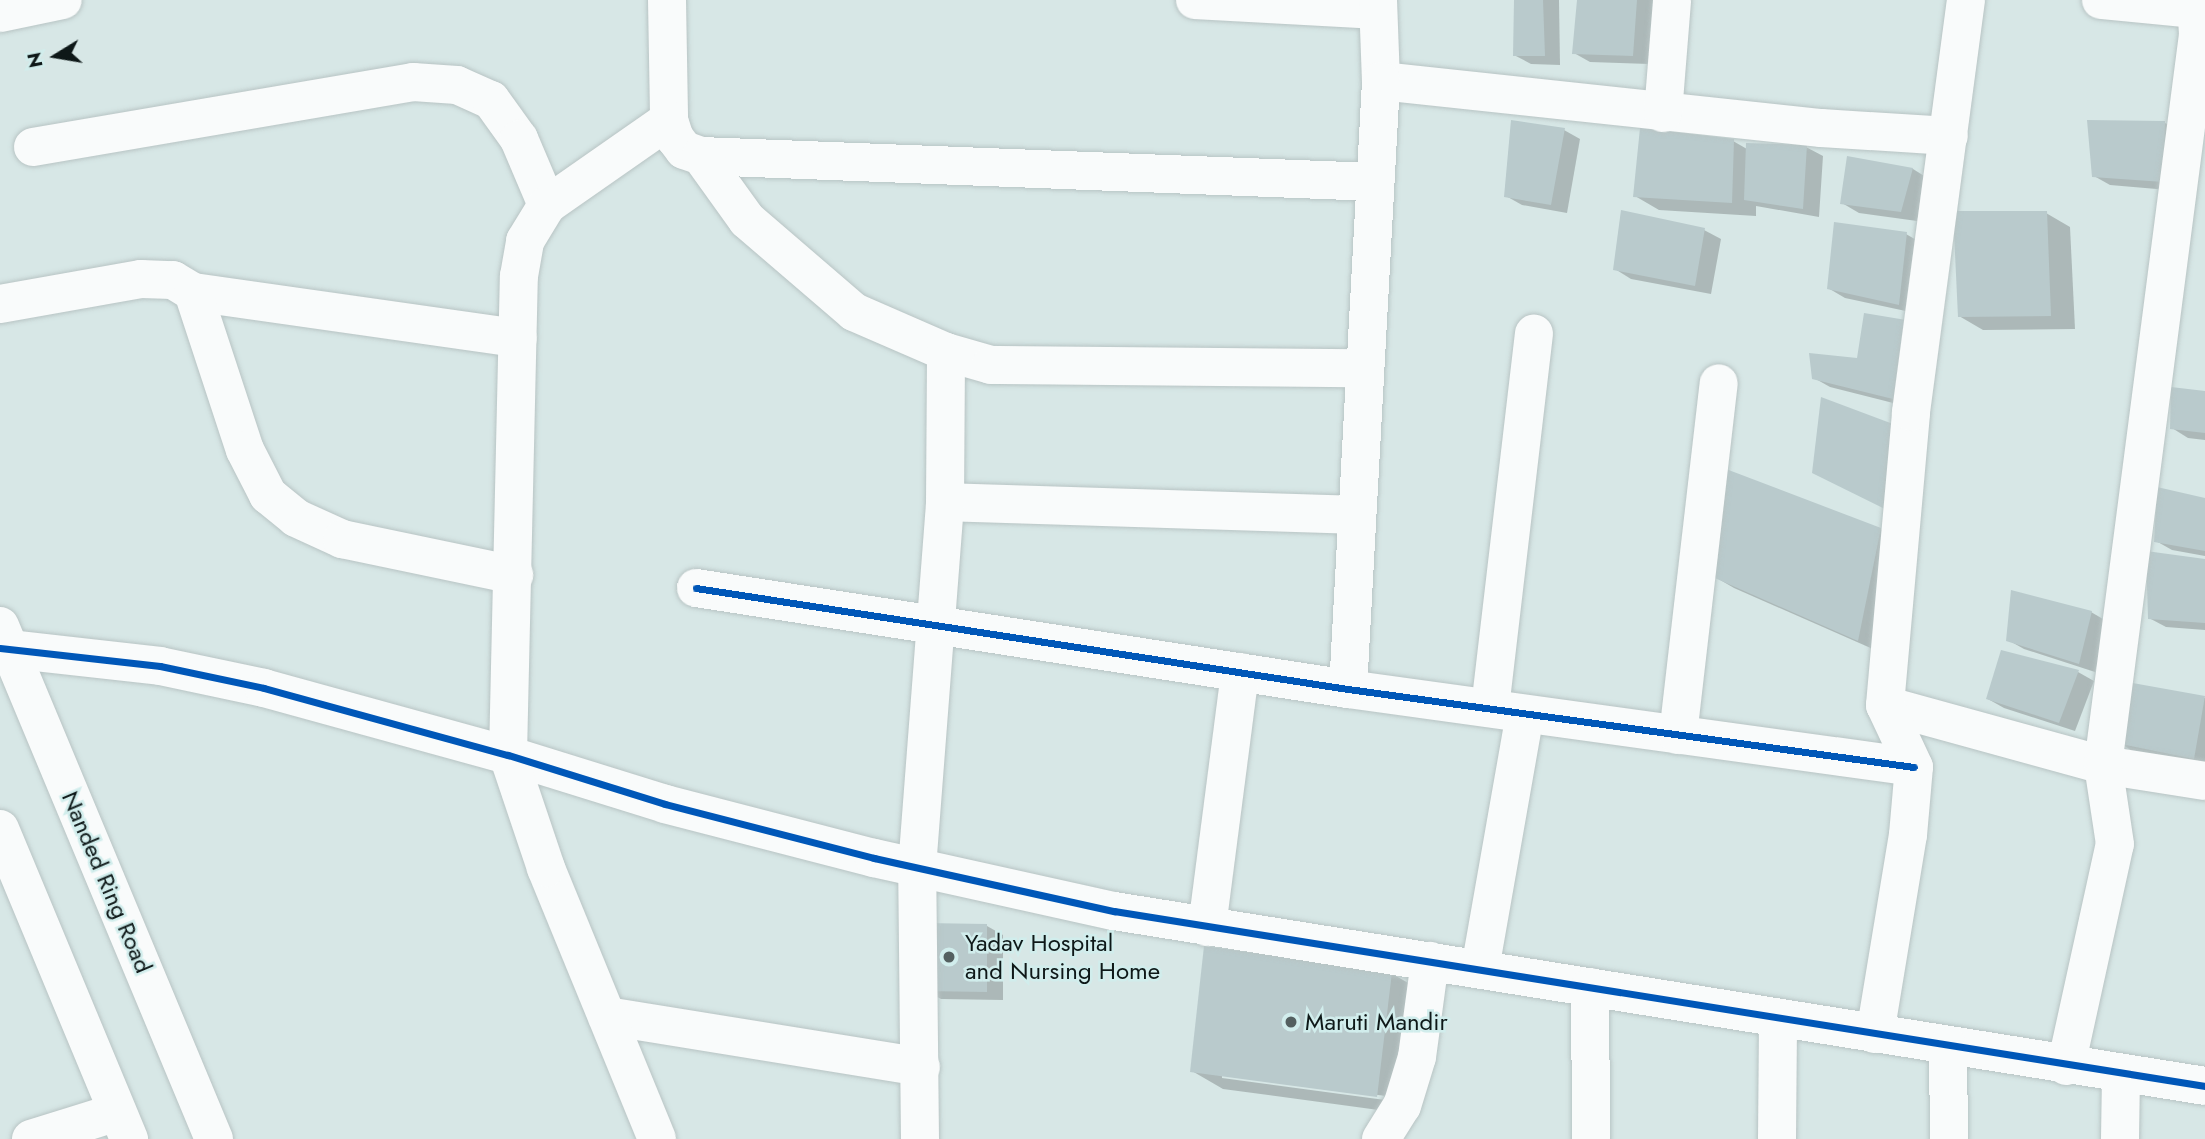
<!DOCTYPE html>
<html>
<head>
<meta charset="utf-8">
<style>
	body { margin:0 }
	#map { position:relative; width:2205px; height:1139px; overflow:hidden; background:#d7e7e6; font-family:Jost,sans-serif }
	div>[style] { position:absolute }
	.shadow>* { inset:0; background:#0003 }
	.building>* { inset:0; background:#b9cacc }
	.roads { filter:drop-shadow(0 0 2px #b8c4c4) drop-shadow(0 0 2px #b8c4c4) }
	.minor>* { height:38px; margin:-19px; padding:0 19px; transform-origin:19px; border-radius:19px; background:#f9fbfb }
	.highway>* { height:38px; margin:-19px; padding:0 19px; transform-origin:19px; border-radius:19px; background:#f9fbfb }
	.cycleway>* { height:7px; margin:-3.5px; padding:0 3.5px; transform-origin:3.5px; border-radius:3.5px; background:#0057b8 }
	.dots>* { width:19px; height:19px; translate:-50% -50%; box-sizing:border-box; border:4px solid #d1edec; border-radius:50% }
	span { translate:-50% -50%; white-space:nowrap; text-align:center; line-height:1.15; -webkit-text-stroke:5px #d1edec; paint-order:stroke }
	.street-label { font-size:24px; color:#0e1818 }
	.poi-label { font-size:24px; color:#0e1818 }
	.left { translate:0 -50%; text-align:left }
	.north { position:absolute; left:21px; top:21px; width:70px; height:70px; -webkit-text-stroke:5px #d1edec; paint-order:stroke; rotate:259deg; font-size:19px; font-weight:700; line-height:28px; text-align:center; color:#0e1818 }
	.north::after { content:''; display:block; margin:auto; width:24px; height:32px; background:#0e1818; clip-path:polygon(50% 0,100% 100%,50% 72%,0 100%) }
</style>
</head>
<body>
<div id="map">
	<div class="shadow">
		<i style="clip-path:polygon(1515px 0,1559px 0,1560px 65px,1531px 64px,1514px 55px)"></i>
		<i style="clip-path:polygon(1579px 0,1654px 0,1649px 64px,1590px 62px,1574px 53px)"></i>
		<i style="clip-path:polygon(2165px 123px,2181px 132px,2180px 191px,2110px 185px,2094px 176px)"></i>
		<i style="clip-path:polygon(1564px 130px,1580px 139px,1567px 213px,1522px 205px,1506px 196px)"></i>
		<i style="clip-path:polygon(1733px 141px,1747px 149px,1806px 147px,1823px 156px,1819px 217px,1756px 206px,1756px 216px,1659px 210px,1635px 196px)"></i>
		<i style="clip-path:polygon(1848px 158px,1913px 169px,1929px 179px,1917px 221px,1859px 213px,1842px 203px)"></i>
		<i style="clip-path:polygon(2046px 213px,2070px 227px,2075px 329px,1983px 330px,1959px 316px)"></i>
		<i style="clip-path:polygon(1704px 230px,1721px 239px,1711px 294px,1631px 279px,1615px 269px)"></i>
		<i style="clip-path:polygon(1906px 234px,1923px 244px,1915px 313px,1845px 298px,1828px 288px)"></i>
		<i style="clip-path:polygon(1858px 360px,1909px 407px,1830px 387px,1814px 378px)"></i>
		<i style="clip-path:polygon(2205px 392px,2205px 440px,2188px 438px,2172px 428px)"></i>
		<i style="clip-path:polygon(2205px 500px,2205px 556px,2172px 550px,2156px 541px)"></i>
		<i style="clip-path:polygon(1880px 529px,1905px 543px,1882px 653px,1734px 588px,1710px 574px)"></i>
		<i style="clip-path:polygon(2205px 560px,2205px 630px,2166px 627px,2149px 618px)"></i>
		<i style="clip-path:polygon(2091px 612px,2108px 622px,2095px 672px,2024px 649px,2008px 640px)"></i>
		<i style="clip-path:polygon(2078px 672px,2094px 681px,2075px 731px,2004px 708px,1988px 699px)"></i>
		<i style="clip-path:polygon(2128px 684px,2205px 698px,2205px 766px,2134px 752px,2118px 742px)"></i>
		<i style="clip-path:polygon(987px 926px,1003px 935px,1003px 1000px,941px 999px,925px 990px)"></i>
		<i style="clip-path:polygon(evenodd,1391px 973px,1422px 991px,1408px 1114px,1223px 1089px,1192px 1071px,1391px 973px,1222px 1075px,1386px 1096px,1385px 1100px,1222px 1078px,1222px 1075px)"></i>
	</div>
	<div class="building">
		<i style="clip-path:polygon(1514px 0,1543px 0,1545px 56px,1513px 56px)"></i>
		<i style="clip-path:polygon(1577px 0,1637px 0,1633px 56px,1572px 54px)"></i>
		<i style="clip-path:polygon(1511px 120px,1565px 128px,1551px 205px,1504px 197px)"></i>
		<i style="clip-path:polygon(2087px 120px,2165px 121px,2164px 182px,2092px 177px)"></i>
		<i style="clip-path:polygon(1640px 128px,1734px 139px,1732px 203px,1633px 197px)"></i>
		<i style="clip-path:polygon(1746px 143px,1807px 145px,1803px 209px,1744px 200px)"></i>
		<i style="clip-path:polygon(1847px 156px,1913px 168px,1901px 212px,1840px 204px)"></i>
		<i style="clip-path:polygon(1621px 210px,1705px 228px,1695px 286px,1613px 270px)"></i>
		<i style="clip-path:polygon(1953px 211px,2047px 211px,2051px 316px,1958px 317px)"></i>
		<i style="clip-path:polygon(1834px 222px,1907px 232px,1899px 305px,1827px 289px)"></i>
		<i style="clip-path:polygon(1864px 313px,1912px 321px,1893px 399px,1812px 379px,1809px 353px,1857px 358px)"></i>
		<i style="clip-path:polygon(2171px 387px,2205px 391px,2205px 433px,2170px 429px)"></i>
		<i style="clip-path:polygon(1821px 397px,1901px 427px,1889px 511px,1812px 473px)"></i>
		<i style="clip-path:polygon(1726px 469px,1881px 528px,1858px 641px,1708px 575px)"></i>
		<i style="clip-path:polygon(2157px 487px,2205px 498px,2205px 551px,2154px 542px)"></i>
		<i style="clip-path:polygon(2146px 551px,2205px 559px,2205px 623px,2148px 619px)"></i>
		<i style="clip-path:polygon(2011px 590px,2092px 611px,2079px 664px,2006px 641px)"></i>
		<i style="clip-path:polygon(2001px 650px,2079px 670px,2059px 723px,1986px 699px)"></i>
		<i style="clip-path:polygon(2127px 682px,2205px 696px,2194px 759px,2116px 743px)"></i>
		<i style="clip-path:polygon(924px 923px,987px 924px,987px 992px,923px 991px)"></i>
		<i style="clip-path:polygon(1204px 946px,1392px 972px,1377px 1097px,1190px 1072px)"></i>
	</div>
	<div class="roads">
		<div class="minor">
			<i style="left:667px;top:0;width:120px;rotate:89deg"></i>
			<i style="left:669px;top:120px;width:19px;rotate:72deg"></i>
			<i style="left:675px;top:138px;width:15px;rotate:53deg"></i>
			<i style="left:684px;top:150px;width:18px;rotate:19deg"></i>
			<i style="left:701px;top:156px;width:675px;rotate:2.21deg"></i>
			<i style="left:1195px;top:0;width:183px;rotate:3.1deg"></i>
			<i style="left:1378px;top:0;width:81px;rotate:87.9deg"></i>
			<i style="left:1381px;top:81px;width:443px;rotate:6.1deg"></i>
			<i style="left:1821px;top:128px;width:128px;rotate:3.6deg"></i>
			<i style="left:2101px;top:0;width:104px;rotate:5.5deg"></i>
			<i style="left:0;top:13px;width:64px;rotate:-11.7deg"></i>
			<i style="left:1663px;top:113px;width:113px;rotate:-85.4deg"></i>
			<i style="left:33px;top:147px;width:386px;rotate:-9.7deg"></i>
			<i style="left:413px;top:82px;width:44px;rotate:3.9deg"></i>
			<i style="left:457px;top:85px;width:37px;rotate:24deg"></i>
			<i style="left:491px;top:100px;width:48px;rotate:54.3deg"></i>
			<i style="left:519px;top:139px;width:72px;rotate:67deg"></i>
			<i style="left:701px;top:156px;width:79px;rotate:54.3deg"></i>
			<i style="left:747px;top:220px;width:141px;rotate:40.7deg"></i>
			<i style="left:854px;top:312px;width:100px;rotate:23.5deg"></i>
			<i style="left:946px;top:352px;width:47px;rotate:16.1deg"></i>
			<i style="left:991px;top:365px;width:374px;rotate:0.5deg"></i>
			<i style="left:193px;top:292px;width:328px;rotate:8.1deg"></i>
			<i style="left:0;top:304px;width:143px;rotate:-10.1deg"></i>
			<i style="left:141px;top:279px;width:32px;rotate:2deg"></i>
			<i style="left:173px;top:280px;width:23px;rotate:31deg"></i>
			<i style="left:193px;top:292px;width:166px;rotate:71.8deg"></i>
			<i style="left:245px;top:450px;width:51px;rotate:62.9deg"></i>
			<i style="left:268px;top:495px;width:36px;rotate:39deg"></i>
			<i style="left:296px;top:518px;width:51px;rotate:24.5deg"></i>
			<i style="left:342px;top:539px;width:176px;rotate:11.8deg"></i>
			<i style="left:945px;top:502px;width:412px;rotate:1.8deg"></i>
			<i style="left:696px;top:588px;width:660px;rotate:8.81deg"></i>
			<i style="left:1348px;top:689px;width:571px;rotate:7.85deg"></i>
			<i style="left:0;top:648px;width:161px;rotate:6.4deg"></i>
			<i style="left:160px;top:666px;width:106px;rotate:11.9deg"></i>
			<i style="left:264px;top:688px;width:253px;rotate:15.4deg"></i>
			<i style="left:508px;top:755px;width:164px;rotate:17.3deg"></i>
			<i style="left:665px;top:804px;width:216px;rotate:14.5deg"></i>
			<i style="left:874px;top:858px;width:246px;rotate:12.5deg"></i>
			<i style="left:1114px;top:911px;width:1105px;rotate:9.11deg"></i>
			<i style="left:1348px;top:689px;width:609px;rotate:-86.89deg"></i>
			<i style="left:1885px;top:705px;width:226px;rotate:15.4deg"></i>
			<i style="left:2103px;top:765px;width:103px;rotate:8.9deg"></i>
			<i style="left:1490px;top:708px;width:377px;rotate:-83.3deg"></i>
			<i style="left:1678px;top:735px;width:354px;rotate:-83.4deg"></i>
			<i style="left:1207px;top:927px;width:257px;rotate:-82.6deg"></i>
			<i style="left:1480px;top:969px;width:259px;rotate:-80deg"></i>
			<i style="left:1590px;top:987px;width:152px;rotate:89.6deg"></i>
			<i style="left:607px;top:1016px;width:318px;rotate:9.2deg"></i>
			<i style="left:1875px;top:1034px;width:202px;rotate:-80.6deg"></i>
			<i style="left:1908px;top:835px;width:68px;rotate:-85deg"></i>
			<i style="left:1914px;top:767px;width:68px;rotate:-115.1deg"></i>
			<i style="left:1885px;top:705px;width:294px;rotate:-84.9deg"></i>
			<i style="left:1911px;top:412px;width:416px;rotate:-82.4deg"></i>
			<i style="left:1948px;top:1046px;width:93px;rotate:89.4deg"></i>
			<i style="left:2066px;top:1066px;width:227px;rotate:-77.6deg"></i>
			<i style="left:2115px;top:844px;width:80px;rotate:-98.6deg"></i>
			<i style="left:2103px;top:765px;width:736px;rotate:-82.59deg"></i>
			<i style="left:2198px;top:35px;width:35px;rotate:-93deg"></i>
			<i style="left:31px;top:1139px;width:90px;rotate:-17.4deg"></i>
			<i style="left:657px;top:1139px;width:293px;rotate:-112.3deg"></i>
			<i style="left:546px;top:868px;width:119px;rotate:-108.6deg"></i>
			<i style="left:508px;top:755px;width:479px;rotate:-88.7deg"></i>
			<i style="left:519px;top:276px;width:36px;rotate:-80deg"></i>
			<i style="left:525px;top:241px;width:42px;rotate:-58.6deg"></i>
			<i style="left:547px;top:205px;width:149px;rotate:-34.9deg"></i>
			<i style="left:920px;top:1139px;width:271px;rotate:-90.6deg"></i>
			<i style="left:917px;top:868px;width:367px;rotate:-85.6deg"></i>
			<i style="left:945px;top:502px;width:150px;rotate:-89.6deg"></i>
			<i style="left:1381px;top:1139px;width:39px;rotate:-58deg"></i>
			<i style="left:1402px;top:1106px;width:51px;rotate:-73deg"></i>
			<i style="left:1417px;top:1057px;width:97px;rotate:-82.3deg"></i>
			<i style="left:1777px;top:1139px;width:121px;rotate:-89.5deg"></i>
			<i style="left:2120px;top:1139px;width:64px;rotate:-89.1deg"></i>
		</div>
		<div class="highway">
			<i style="left:0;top:626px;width:556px;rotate:67.36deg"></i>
			<i style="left:0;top:829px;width:336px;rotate:67.4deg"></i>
		</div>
	</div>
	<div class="cycleway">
		<i style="left:696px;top:588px;width:660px;rotate:8.81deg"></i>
		<i style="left:1348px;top:689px;width:571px;rotate:7.85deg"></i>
		<i style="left:0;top:648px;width:161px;rotate:6.4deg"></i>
		<i style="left:160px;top:666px;width:106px;rotate:11.9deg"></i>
		<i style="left:264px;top:688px;width:253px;rotate:15.4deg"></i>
		<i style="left:508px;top:755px;width:164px;rotate:17.3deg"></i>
		<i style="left:665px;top:804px;width:216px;rotate:14.5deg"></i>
		<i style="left:874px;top:858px;width:246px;rotate:12.5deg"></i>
		<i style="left:1114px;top:911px;width:1105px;rotate:9.11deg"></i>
	</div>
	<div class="dots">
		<i style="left:949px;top:957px;background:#546060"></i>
		<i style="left:1291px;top:1022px;background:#546060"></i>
	</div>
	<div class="street-label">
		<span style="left:107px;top:882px;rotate:67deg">Nanded Ring Road</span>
	</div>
	<div class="poi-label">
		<span class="left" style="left:965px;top:957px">Yadav Hospital<br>and Nursing Home</span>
		<span class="left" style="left:1305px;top:1022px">Maruti Mandir</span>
	</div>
	<div class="north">N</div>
</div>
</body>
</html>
